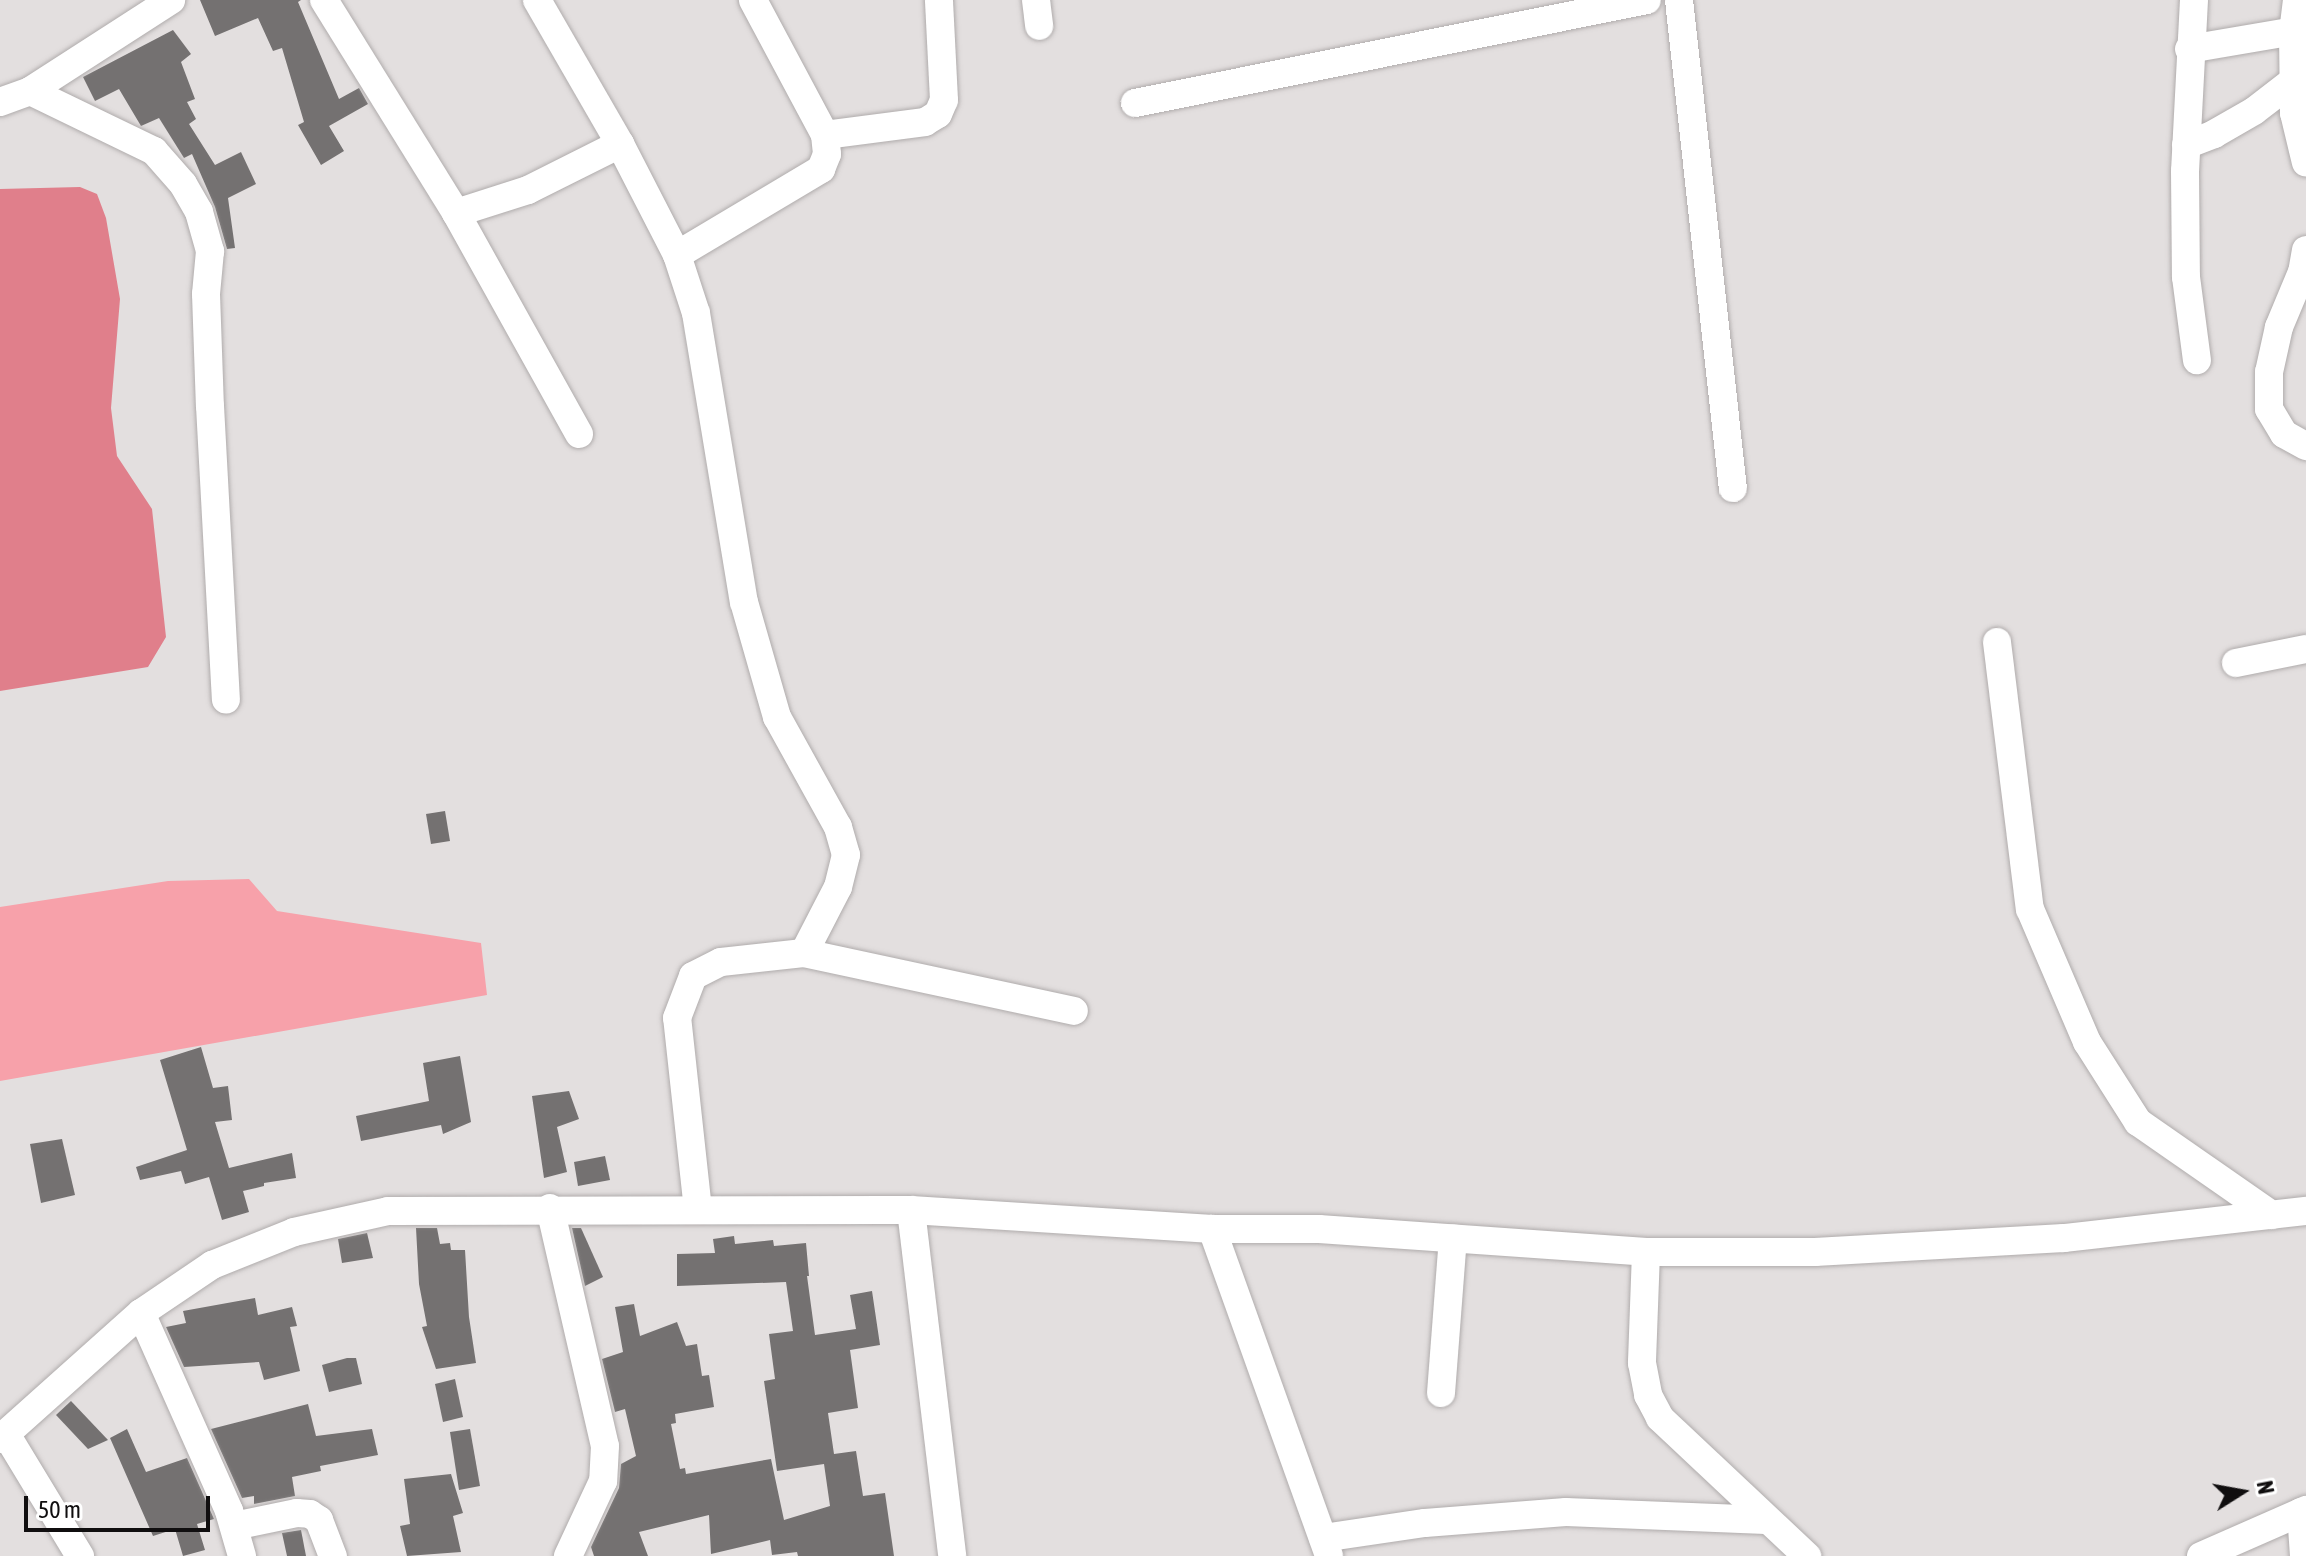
<!DOCTYPE html>
<html>
<head>
<meta charset="utf-8">
<style>
	body { margin:0 }
	#map { position:relative; width:2306px; height:1556px; overflow:hidden; background:#e3dfdf; font-family:"Asap Condensed",sans-serif }
	div>[style] { position:absolute }
	.green>* { inset:0; background:#f7a1aa }
	.water>* { inset:0; background:#e07f8b }
	.building>* { inset:0; background:#747171 }
	.roads { filter:drop-shadow(0 0 2px #b0acac) drop-shadow(0 0 2px #b0acac) }
	.minor>* { height:28px; margin:-14px; padding:0 14px; transform-origin:14px; border-radius:14px; background:#fff }
	span { translate:-50% -50%; white-space:nowrap; text-align:center; line-height:1.15; -webkit-text-stroke:6px #fff; paint-order:stroke }
	.north { position:absolute; left:2202px; top:1452px; width:80px; height:80px; -webkit-text-stroke:6px #fff; paint-order:stroke; rotate:79deg; font-size:22px; font-weight:700; line-height:32px; text-align:center; color:#100e0f }
	.north::after { content:''; display:block; margin:auto; width:28px; height:36px; background:#100e0f; clip-path:polygon(50% 0,100% 100%,50% 72%,0 100%) }
	.scale { position:absolute; left:24px; top:1496px; width:186px; height:36px; box-sizing:border-box; border:4px solid #100e0f; border-top:0; padding-left:10px; font-size:24px; line-height:28px; white-space:nowrap; color:#100e0f; -webkit-text-stroke:6px #fff; paint-order:stroke }
</style>
</head>
<body>
<div id="map">
	<div class="green">
		<i style="clip-path:polygon(249px 879px,277px 911px,481px 943px,487px 995px,0 1081px,0 907px,168px 881px)"></i>
	</div>
	<div class="water">
		<i style="clip-path:polygon(80px 187px,97px 194px,106px 218px,120px 299px,111px 408px,117px 456px,152px 509px,166px 637px,148px 667px,0 691px,0 189px)"></i>
	</div>
	<div class="building">
		<i style="clip-path:polygon(200px 0,301px 0,298px 2px,339px 99px,359px 88px,368px 104px,329px 126px,344px 151px,321px 165px,298px 125px,304px 122px,282px 48px,273px 51px,258px 18px,215px 36px)"></i>
		<i style="clip-path:polygon(173px 30px,191px 54px,181px 62px,195px 99px,187px 102px,196px 119px,189px 124px,215px 165px,241px 152px,256px 184px,228px 198px,235px 248px,227px 249px,215px 207px,192px 154px,184px 158px,159px 118px,141px 126px,119px 89px,95px 101px,83px 77px)"></i>
		<i style="clip-path:polygon(445px 811px,450px 841px,431px 844px,426px 814px)"></i>
		<i style="clip-path:polygon(201px 1047px,213px 1088px,228px 1086px,232px 1120px,215px 1122px,229px 1168px,292px 1153px,296px 1178px,264px 1183px,264px 1186px,243px 1191px,249px 1212px,222px 1220px,209px 1177px,185px 1184px,181px 1171px,140px 1180px,136px 1167px,187px 1150px,160px 1060px)"></i>
		<i style="clip-path:polygon(460px 1056px,471px 1122px,443px 1134px,441px 1125px,361px 1141px,356px 1116px,429px 1101px,423px 1063px)"></i>
		<i style="clip-path:polygon(569px 1091px,579px 1119px,557px 1127px,567px 1172px,544px 1178px,532px 1096px)"></i>
		<i style="clip-path:polygon(62px 1139px,75px 1195px,41px 1203px,30px 1144px)"></i>
		<i style="clip-path:polygon(605px 1156px,610px 1180px,578px 1186px,574px 1162px)"></i>
		<i style="clip-path:polygon(416px 1228px,437px 1228px,440px 1244px,450px 1243px,451px 1250px,465px 1250px,469px 1317px,476px 1363px,436px 1369px,422px 1327px,427px 1326px,419px 1284px)"></i>
		<i style="clip-path:polygon(572px 1228px,581px 1228px,603px 1277px,585px 1286px)"></i>
		<i style="clip-path:polygon(367px 1233px,373px 1258px,342px 1263px,338px 1239px)"></i>
		<i style="clip-path:polygon(734px 1236px,735px 1244px,773px 1240px,774px 1246px,806px 1243px,809px 1276px,807px 1276px,815px 1335px,856px 1329px,850px 1295px,872px 1291px,880px 1345px,850px 1350px,858px 1408px,828px 1413px,834px 1454px,856px 1451px,863px 1496px,885px 1493px,894px 1556px,798px 1556px,797px 1552px,772px 1555px,770px 1540px,711px 1554px,709px 1515px,639px 1532px,648px 1556px,594px 1556px,591px 1547px,619px 1488px,621px 1464px,636px 1456px,625px 1409px,615px 1412px,602px 1359px,623px 1352px,615px 1307px,634px 1304px,640px 1336px,677px 1322px,686px 1346px,697px 1344px,702px 1376px,709px 1375px,714px 1407px,675px 1414px,676px 1423px,671px 1424px,680px 1469px,685px 1468px,686px 1474px,771px 1459px,784px 1520px,830px 1506px,824px 1464px,777px 1471px,764px 1381px,775px 1379px,769px 1334px,793px 1331px,786px 1282px,677px 1286px,677px 1254px,715px 1253px,713px 1239px)"></i>
		<i style="clip-path:polygon(255px 1298px,258px 1315px,292px 1307px,297px 1326px,290px 1327px,300px 1371px,264px 1380px,259px 1362px,184px 1367px,166px 1327px,186px 1323px,183px 1311px)"></i>
		<i style="clip-path:polygon(347px 1358px,356px 1358px,362px 1384px,329px 1392px,322px 1365px)"></i>
		<i style="clip-path:polygon(455px 1379px,463px 1417px,443px 1422px,435px 1384px)"></i>
		<i style="clip-path:polygon(71px 1401px,108px 1440px,88px 1449px,56px 1415px)"></i>
		<i style="clip-path:polygon(308px 1404px,316px 1436px,372px 1429px,378px 1455px,320px 1466px,321px 1471px,292px 1477px,295px 1496px,254px 1504px,254px 1496px,242px 1498px,211px 1429px)"></i>
		<i style="clip-path:polygon(127px 1429px,146px 1472px,187px 1458px,214px 1519px,197px 1524px,205px 1550px,183px 1556px,175px 1529px,153px 1536px,110px 1438px)"></i>
		<i style="clip-path:polygon(470px 1429px,480px 1486px,459px 1490px,450px 1432px)"></i>
		<i style="clip-path:polygon(451px 1474px,463px 1513px,453px 1516px,461px 1552px,407px 1556px,400px 1526px,410px 1524px,404px 1479px)"></i>
		<i style="clip-path:polygon(301px 1530px,306px 1556px,287px 1556px,282px 1533px)"></i>
	</div>
	<div class="roads">
		<div class="minor">
			<i style="left:324px;top:0;width:251px;rotate:58.2deg"></i>
			<i style="left:456px;top:213px;width:253px;rotate:60.9deg"></i>
			<i style="left:537px;top:0;width:166px;rotate:60deg"></i>
			<i style="left:620px;top:144px;width:125px;rotate:62.8deg"></i>
			<i style="left:677px;top:255px;width:61px;rotate:71.9deg"></i>
			<i style="left:696px;top:313px;width:293px;rotate:80.6deg"></i>
			<i style="left:744px;top:602px;width:120px;rotate:74deg"></i>
			<i style="left:777px;top:717px;width:126px;rotate:61deg"></i>
			<i style="left:838px;top:827px;width:29px;rotate:74deg"></i>
			<i style="left:846px;top:855px;width:33px;rotate:104deg"></i>
			<i style="left:838px;top:887px;width:74px;rotate:117.3deg"></i>
			<i style="left:1036px;top:0;width:26px;rotate:83deg"></i>
			<i style="left:1679px;top:0;width:491px;rotate:83.7deg"></i>
			<i style="left:2194px;top:0;width:171px;rotate:93deg"></i>
			<i style="left:2185px;top:171px;width:106px;rotate:89.5deg"></i>
			<i style="left:2186px;top:277px;width:84px;rotate:82.5deg"></i>
			<i style="left:2297px;top:0;width:32px;rotate:97deg"></i>
			<i style="left:2293px;top:32px;width:81px;rotate:89.3deg"></i>
			<i style="left:2294px;top:113px;width:51px;rotate:76.5deg"></i>
			<i style="left:2189px;top:49px;width:119px;rotate:-9.7deg"></i>
			<i style="left:30px;top:91px;width:138px;rotate:25.8deg"></i>
			<i style="left:154px;top:151px;width:44px;rotate:48.7deg"></i>
			<i style="left:183px;top:184px;width:32px;rotate:60deg"></i>
			<i style="left:199px;top:212px;width:41px;rotate:74.2deg"></i>
			<i style="left:210px;top:251px;width:43px;rotate:95.3deg"></i>
			<i style="left:206px;top:294px;width:112px;rotate:88deg"></i>
			<i style="left:210px;top:406px;width:294px;rotate:86.9deg"></i>
			<i style="left:0;top:102px;width:32px;rotate:-20deg"></i>
			<i style="left:30px;top:91px;width:168px;rotate:-32.8deg"></i>
			<i style="left:1135px;top:103px;width:522px;rotate:-11.37deg"></i>
			<i style="left:825px;top:135px;width:101px;rotate:-7.4deg"></i>
			<i style="left:925px;top:122px;width:15px;rotate:-32deg"></i>
			<i style="left:938px;top:114px;width:15px;rotate:-67deg"></i>
			<i style="left:944px;top:100px;width:100px;rotate:-92.9deg"></i>
			<i style="left:2186px;top:145px;width:30px;rotate:-21deg"></i>
			<i style="left:2214px;top:134px;width:46px;rotate:-29.9deg"></i>
			<i style="left:2254px;top:111px;width:49px;rotate:-37.6deg"></i>
			<i style="left:456px;top:213px;width:76px;rotate:-17.7deg"></i>
			<i style="left:528px;top:190px;width:103px;rotate:-26.6deg"></i>
			<i style="left:2306px;top:250px;width:22px;rotate:100deg"></i>
			<i style="left:2302px;top:272px;width:60px;rotate:112.7deg"></i>
			<i style="left:2279px;top:327px;width:46px;rotate:102.5deg"></i>
			<i style="left:2269px;top:372px;width:37px;rotate:90deg"></i>
			<i style="left:2269px;top:409px;width:29px;rotate:59deg"></i>
			<i style="left:2284px;top:434px;width:25px;rotate:29deg"></i>
			<i style="left:677px;top:255px;width:168px;rotate:-30.8deg"></i>
			<i style="left:821px;top:169px;width:16px;rotate:-68deg"></i>
			<i style="left:827px;top:154px;width:19px;rotate:-96deg"></i>
			<i style="left:825px;top:135px;width:153px;rotate:-118.1deg"></i>
			<i style="left:1997px;top:642px;width:269px;rotate:83deg"></i>
			<i style="left:2030px;top:909px;width:145px;rotate:66.8deg"></i>
			<i style="left:2087px;top:1042px;width:95px;rotate:57.5deg"></i>
			<i style="left:2138px;top:1122px;width:163px;rotate:34.8deg"></i>
			<i style="left:2236px;top:663px;width:71px;rotate:-11.3deg"></i>
			<i style="left:550px;top:1208px;width:244px;rotate:77deg"></i>
			<i style="left:605px;top:1446px;width:35px;rotate:93deg"></i>
			<i style="left:603px;top:1481px;width:83px;rotate:115deg"></i>
			<i style="left:698px;top:1210px;width:193px;rotate:-96.2deg"></i>
			<i style="left:677px;top:1018px;width:45px;rotate:-69.1deg"></i>
			<i style="left:693px;top:976px;width:31px;rotate:-27deg"></i>
			<i style="left:721px;top:962px;width:83px;rotate:-6.2deg"></i>
			<i style="left:804px;top:953px;width:276px;rotate:12.1deg"></i>
			<i style="left:911px;top:1210px;width:348px;rotate:83.2deg"></i>
			<i style="left:1212px;top:1229px;width:347px;rotate:70.3deg"></i>
			<i style="left:1646px;top:1252px;width:111px;rotate:92.1deg"></i>
			<i style="left:1642px;top:1363px;width:33px;rotate:79deg"></i>
			<i style="left:1648px;top:1395px;width:26px;rotate:62deg"></i>
			<i style="left:1660px;top:1418px;width:202px;rotate:43.2deg"></i>
			<i style="left:141px;top:1313px;width:217px;rotate:66deg"></i>
			<i style="left:229px;top:1511px;width:47px;rotate:73.9deg"></i>
			<i style="left:1441px;top:1393px;width:155px;rotate:-85.6deg"></i>
			<i style="left:6px;top:1434px;width:143px;rotate:58.8deg"></i>
			<i style="left:0;top:1439px;width:189px;rotate:-41.8deg"></i>
			<i style="left:141px;top:1313px;width:86px;rotate:-34.1deg"></i>
			<i style="left:212px;top:1265px;width:88px;rotate:-21.9deg"></i>
			<i style="left:294px;top:1232px;width:96px;rotate:-12.6deg"></i>
			<i style="left:388px;top:1211px;width:523px;rotate:-0.11deg"></i>
			<i style="left:911px;top:1210px;width:302px;rotate:3.6deg"></i>
			<i style="left:1212px;top:1229px;width:107px"></i>
			<i style="left:1319px;top:1229px;width:328px;rotate:4deg"></i>
			<i style="left:1646px;top:1252px;width:169px"></i>
			<i style="left:1815px;top:1252px;width:249px;rotate:-3.2deg"></i>
			<i style="left:2064px;top:1238px;width:244px;rotate:-6.4deg"></i>
			<i style="left:2301px;top:1512px;width:44px;rotate:86.1deg"></i>
			<i style="left:234px;top:1526px;width:64px;rotate:-11.7deg"></i>
			<i style="left:297px;top:1513px;width:13px;rotate:4deg"></i>
			<i style="left:310px;top:1514px;width:11px;rotate:34deg"></i>
			<i style="left:319px;top:1520px;width:39px;rotate:69deg"></i>
			<i style="left:1323px;top:1538px;width:103px;rotate:-8.4deg"></i>
			<i style="left:1425px;top:1523px;width:141px;rotate:-4.5deg"></i>
			<i style="left:1566px;top:1512px;width:200px;rotate:2.3deg"></i>
			<i style="left:2201px;top:1556px;width:115px;rotate:-23.7deg"></i>
		</div>
	</div>
	<div class="north">N</div>
	<div class="scale">50 m</div>
</div>
</body>
</html>
